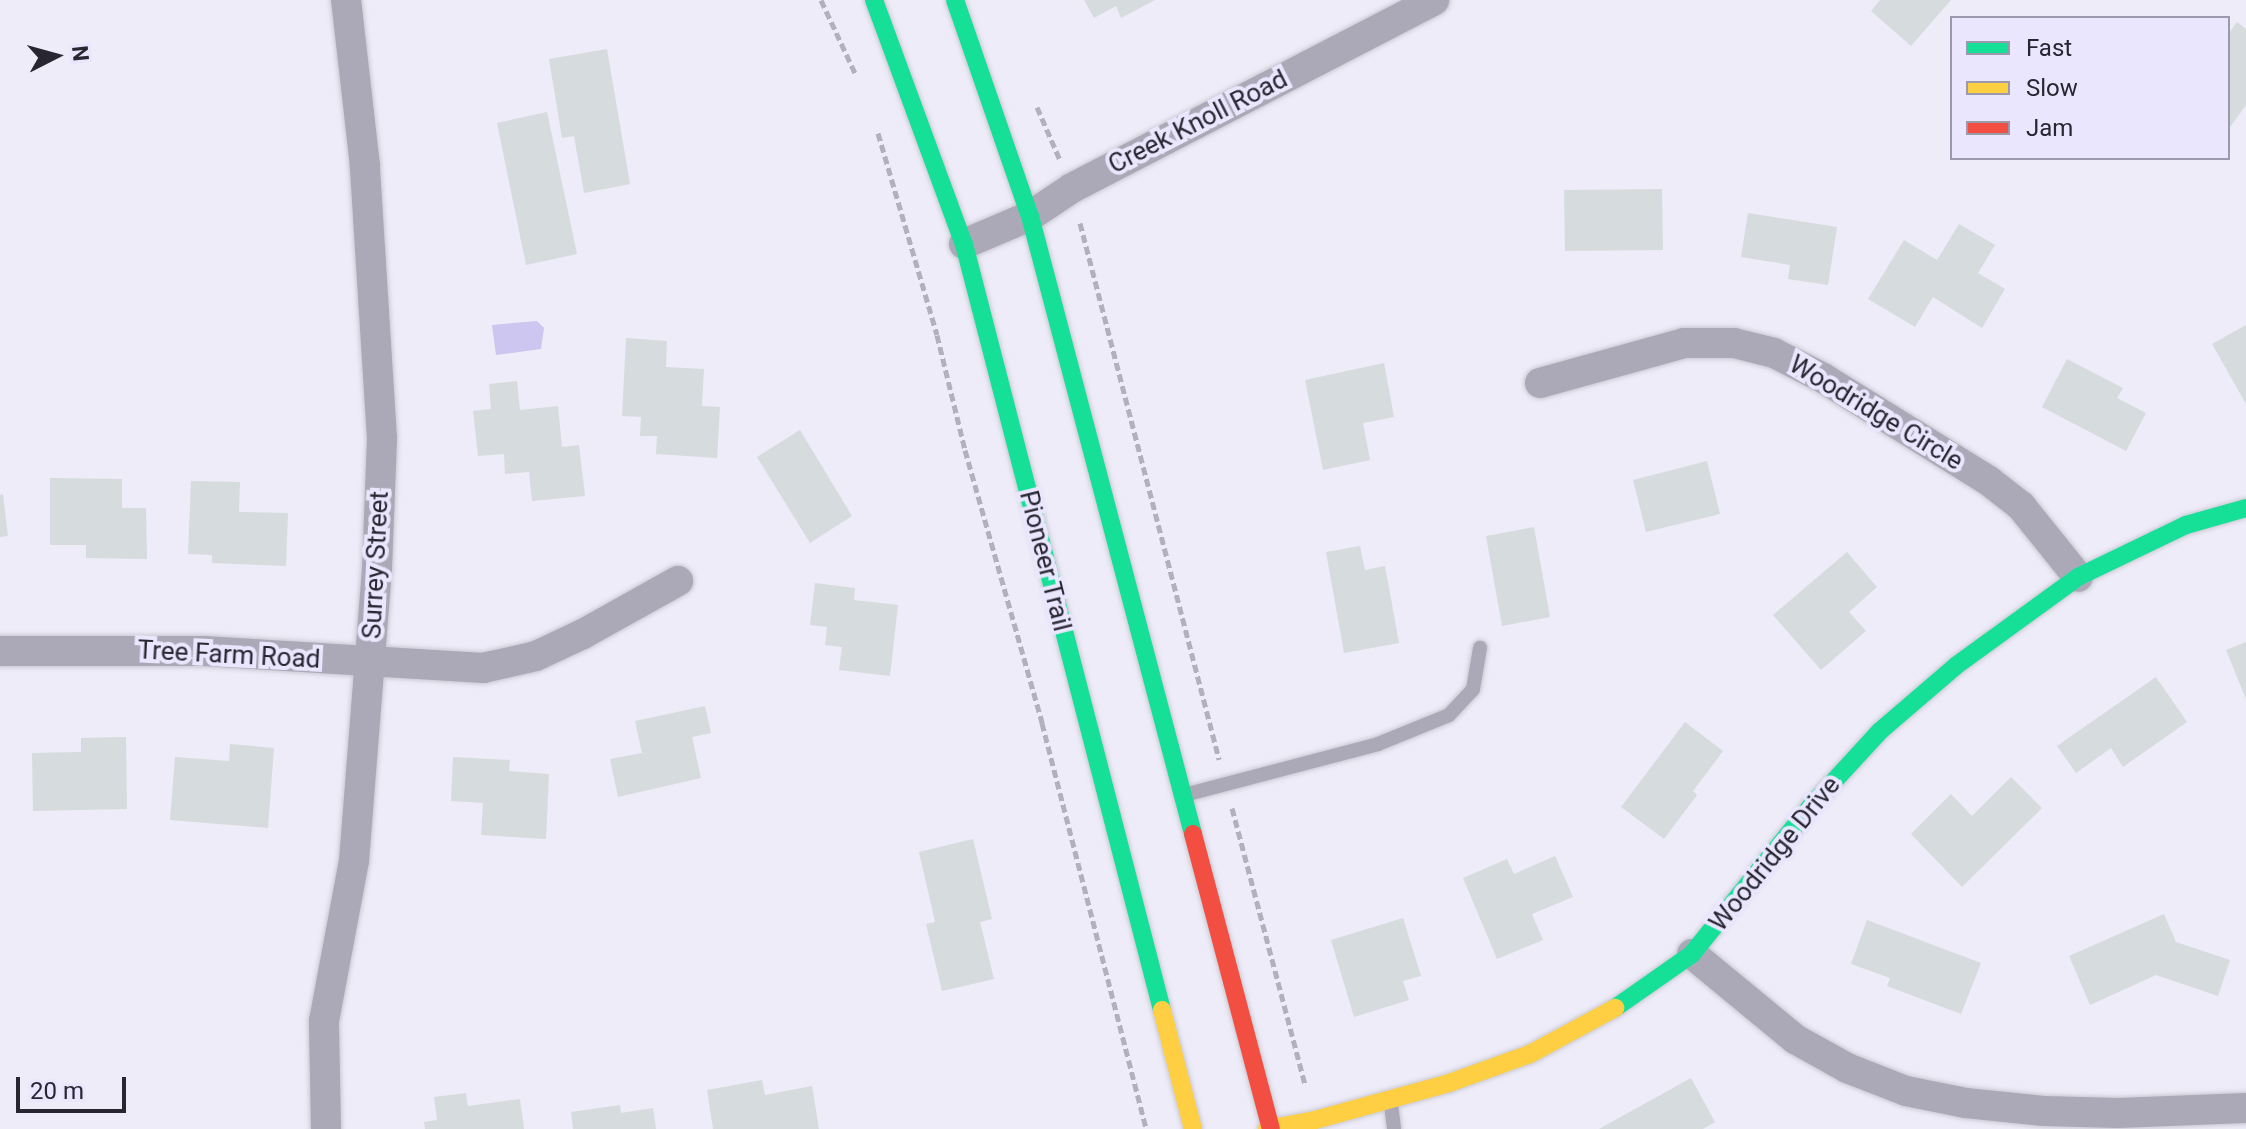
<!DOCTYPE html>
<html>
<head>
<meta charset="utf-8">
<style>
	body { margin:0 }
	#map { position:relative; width:2246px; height:1129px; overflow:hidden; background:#edecf8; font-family:Roboto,sans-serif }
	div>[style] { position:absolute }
	.water>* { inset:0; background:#ccc6f0 }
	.building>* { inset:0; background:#d6dbdd }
	.path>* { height:5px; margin-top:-2.5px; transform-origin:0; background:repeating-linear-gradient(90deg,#b1b0bc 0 8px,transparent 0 12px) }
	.roads { filter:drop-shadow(0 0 2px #cac9d3) drop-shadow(0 0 2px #cac9d3) }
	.lane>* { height:14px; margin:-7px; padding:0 7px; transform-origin:7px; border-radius:7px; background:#aba9b7 }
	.street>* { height:30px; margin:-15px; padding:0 15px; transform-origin:15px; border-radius:15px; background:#aba9b7 }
	.fast>* { height:18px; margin:-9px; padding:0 9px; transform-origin:9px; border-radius:9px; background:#16e098 }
	.slow>* { height:18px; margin:-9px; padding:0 9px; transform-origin:9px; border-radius:9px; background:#ffcf43 }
	.jam>* { height:18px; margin:-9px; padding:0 9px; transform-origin:9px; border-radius:9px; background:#f24e42 }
	span { translate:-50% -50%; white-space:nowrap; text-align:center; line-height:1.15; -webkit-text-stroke:8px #e9e6fe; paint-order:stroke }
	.street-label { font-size:26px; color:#272631 }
	.legend { position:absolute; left:1950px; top:16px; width:280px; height:144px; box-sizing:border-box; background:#e9e6fe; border:2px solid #9b99ac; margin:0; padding:10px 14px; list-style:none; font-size:24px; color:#272631 }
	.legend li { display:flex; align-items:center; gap:16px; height:40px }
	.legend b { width:40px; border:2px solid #9b99ac }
	.north { position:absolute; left:16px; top:16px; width:80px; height:80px; -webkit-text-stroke:6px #e9e6fe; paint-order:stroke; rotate:84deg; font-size:22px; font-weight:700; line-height:32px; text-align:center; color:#272631 }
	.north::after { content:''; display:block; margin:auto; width:28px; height:36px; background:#272631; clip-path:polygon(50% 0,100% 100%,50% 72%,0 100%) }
	.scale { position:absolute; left:16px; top:1077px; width:110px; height:36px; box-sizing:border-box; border:4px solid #272631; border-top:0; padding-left:10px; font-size:24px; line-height:28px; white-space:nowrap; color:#272631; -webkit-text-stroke:6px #e9e6fe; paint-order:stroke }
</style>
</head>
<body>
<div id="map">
	<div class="water">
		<i style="clip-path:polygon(537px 321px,544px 328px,541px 349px,496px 355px,492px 325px)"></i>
	</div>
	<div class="building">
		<i style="clip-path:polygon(1084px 0,1155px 0,1121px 18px,1116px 6px,1094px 18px)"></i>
		<i style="clip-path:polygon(1880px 0,1951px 0,1911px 46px,1871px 11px)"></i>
		<i style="clip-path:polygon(2237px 22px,2246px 29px,2246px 105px,2228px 130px,2228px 34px)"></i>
		<i style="clip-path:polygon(607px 49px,630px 184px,584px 193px,574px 136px,562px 138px,549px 59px)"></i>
		<i style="clip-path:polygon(547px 112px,577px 254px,526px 265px,497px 123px)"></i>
		<i style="clip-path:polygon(1662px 189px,1663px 250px,1565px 251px,1564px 190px)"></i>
		<i style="clip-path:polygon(1748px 213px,1837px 227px,1828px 285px,1788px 279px,1790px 265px,1741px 257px)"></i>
		<i style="clip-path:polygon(1959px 224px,1995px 245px,1978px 273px,2005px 289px,1982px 328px,1933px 297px,1915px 327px,1868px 299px,1904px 240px,1937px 260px)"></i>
		<i style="clip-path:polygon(2246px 325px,2246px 404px,2212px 344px)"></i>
		<i style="clip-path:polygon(626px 338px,667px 341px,666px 367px,704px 369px,702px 406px,720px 407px,717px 458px,656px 454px,657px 436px,640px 436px,641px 417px,622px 416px)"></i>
		<i style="clip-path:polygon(2067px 359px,2123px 388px,2117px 398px,2146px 413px,2126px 451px,2042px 407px)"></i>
		<i style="clip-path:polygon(1384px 363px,1394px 417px,1363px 423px,1370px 460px,1323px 470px,1305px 380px)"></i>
		<i style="clip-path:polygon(517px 381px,520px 410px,558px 406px,562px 447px,579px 445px,585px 496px,532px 501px,529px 472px,505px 474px,504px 454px,478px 456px,473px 411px,491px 409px,489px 384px)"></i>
		<i style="clip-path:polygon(800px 430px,852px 516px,810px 543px,757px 457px)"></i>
		<i style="clip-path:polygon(1707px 461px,1720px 514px,1646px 532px,1633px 480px)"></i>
		<i style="clip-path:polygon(50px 478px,122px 479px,122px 508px,146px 508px,147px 559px,86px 558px,86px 545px,50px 545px)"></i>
		<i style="clip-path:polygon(191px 481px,240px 482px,239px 512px,288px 513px,286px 566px,212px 563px,212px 555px,188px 554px)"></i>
		<i style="clip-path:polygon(3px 494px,8px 536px,0 537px,0 495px)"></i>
		<i style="clip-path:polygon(1534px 527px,1550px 617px,1502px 626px,1486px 536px)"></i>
		<i style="clip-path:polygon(1360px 546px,1365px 570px,1385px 566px,1399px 643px,1344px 653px,1326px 552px)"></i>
		<i style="clip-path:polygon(1847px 552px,1877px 587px,1849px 612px,1866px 631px,1821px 670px,1773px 615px)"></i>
		<i style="clip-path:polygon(815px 583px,855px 588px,854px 600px,898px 605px,890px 676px,839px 670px,842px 647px,825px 645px,827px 627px,810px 625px)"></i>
		<i style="clip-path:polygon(2246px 642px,2246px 699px,2226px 650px)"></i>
		<i style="clip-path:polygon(2156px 677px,2187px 722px,2123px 767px,2111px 748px,2076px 773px,2057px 746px)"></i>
		<i style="clip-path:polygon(705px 706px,711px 733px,692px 737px,701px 778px,618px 797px,610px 759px,642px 753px,635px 721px)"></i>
		<i style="clip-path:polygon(1685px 722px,1723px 751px,1693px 791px,1697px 795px,1664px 839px,1621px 807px)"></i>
		<i style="clip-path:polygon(126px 737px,127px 809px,33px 811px,32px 753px,81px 752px,81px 738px)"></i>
		<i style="clip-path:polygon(230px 744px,274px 748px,268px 828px,170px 820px,175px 757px,229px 761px)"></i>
		<i style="clip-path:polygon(453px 757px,510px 760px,509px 771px,549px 774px,546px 839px,481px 835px,483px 803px,451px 801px)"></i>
		<i style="clip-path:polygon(2011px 777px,2042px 808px,1962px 887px,1911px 834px,1951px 794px,1972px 816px)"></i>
		<i style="clip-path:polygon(973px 839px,992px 919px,980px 922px,994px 979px,942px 991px,926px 924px,935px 922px,919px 852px)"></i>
		<i style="clip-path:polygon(1555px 856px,1573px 897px,1532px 914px,1543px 940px,1497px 959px,1463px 878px,1507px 859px,1514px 874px)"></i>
		<i style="clip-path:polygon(2164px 914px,2176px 942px,2230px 960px,2218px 996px,2156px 975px,2090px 1005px,2069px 956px)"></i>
		<i style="clip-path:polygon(1403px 918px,1421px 976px,1403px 981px,1409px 1000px,1354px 1017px,1331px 940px)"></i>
		<i style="clip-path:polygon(1867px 920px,1981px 963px,1961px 1014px,1887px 986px,1890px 978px,1851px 964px)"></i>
		<i style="clip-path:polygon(1691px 1078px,1715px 1122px,1703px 1129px,1599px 1129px)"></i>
		<i style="clip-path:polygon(762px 1080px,765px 1095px,812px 1086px,819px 1129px,713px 1129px,707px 1090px)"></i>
		<i style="clip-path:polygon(466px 1093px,468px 1106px,520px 1099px,524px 1129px,425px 1129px,424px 1122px,437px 1120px,434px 1097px)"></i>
		<i style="clip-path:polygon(620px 1105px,621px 1113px,653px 1108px,656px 1129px,573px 1129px,571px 1112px)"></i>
	</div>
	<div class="path">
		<i style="left:821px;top:0;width:83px;rotate:65deg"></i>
		<i style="left:1037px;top:107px;width:58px;rotate:66.5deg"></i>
		<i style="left:878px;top:133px;width:210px;rotate:73.7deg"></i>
		<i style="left:937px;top:335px;width:118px;rotate:76.3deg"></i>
		<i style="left:965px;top:450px;width:284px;rotate:74.2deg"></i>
		<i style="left:1042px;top:723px;width:419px;rotate:75.6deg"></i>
		<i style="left:1080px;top:223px;width:554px;rotate:75.46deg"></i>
		<i style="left:1232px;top:808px;width:285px;rotate:75.2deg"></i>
	</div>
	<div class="roads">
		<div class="lane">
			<i style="left:1188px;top:794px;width:196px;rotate:-14.7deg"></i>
			<i style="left:1378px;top:744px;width:77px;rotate:-22.2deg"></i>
			<i style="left:1449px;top:715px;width:35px;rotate:-47deg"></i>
			<i style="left:1473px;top:689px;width:42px;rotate:-80.3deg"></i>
			<i style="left:1391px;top:1104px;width:25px;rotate:83deg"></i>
		</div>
		<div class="street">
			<i style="left:964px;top:244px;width:72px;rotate:-23deg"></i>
			<i style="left:1030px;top:216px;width:50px;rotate:-33.7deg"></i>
			<i style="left:1072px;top:188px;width:408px;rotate:-27.4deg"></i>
			<i style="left:1540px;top:383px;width:149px;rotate:-15.5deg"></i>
			<i style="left:1684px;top:343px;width:50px"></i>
			<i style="left:1734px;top:343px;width:41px;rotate:14deg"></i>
			<i style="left:1774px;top:353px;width:55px;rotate:27deg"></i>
			<i style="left:1823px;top:378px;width:195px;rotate:31.8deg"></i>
			<i style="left:1989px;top:481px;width:41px;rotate:38deg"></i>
			<i style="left:2021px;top:506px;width:91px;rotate:51.2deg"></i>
			<i style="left:0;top:651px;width:204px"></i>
			<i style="left:204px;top:651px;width:280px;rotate:3.5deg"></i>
			<i style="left:483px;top:668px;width:54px;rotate:-12.8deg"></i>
			<i style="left:536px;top:656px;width:52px;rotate:-25.1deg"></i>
			<i style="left:583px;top:634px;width:109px;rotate:-29.2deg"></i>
			<i style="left:1692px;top:954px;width:134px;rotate:39.5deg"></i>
			<i style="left:1795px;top:1039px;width:60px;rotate:29.1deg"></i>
			<i style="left:1847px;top:1068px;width:63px;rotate:21.3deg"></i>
			<i style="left:1906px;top:1091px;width:61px;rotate:11.3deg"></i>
			<i style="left:1966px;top:1103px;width:78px;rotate:5.9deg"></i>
			<i style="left:2044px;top:1111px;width:74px;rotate:1.5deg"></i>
			<i style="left:2118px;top:1113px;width:128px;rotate:-2.2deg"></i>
			<i style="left:326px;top:1129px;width:108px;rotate:-91.1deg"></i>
			<i style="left:324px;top:1021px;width:163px;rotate:-79.4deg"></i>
			<i style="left:354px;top:861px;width:293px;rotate:-85.5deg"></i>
			<i style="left:377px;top:569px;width:130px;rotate:-87.8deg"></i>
			<i style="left:382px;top:439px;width:274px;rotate:-93.6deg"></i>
			<i style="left:365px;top:166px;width:167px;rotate:-96.5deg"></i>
		</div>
		<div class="fast">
			<i style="left:874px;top:0;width:260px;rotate:69.8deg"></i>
			<i style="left:964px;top:244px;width:791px;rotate:75.51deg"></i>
			<i style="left:955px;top:0;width:229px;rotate:70.9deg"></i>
			<i style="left:1030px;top:216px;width:639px;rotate:75.22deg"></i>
			<i style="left:1615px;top:1008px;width:94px;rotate:-35deg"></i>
			<i style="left:1692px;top:954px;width:191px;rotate:-51.2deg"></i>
			<i style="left:1812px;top:805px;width:100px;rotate:-47.4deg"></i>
			<i style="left:1880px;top:731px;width:101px;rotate:-40.6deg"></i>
			<i style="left:1957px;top:665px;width:150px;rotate:-36deg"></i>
			<i style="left:2078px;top:577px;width:120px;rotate:-25.7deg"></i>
			<i style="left:2186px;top:525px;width:62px;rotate:-15.8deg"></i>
		</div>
		<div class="slow">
			<i style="left:1162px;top:1010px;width:123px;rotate:75.4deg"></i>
			<i style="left:1267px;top:1129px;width:49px;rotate:-10.6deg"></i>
			<i style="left:1315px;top:1120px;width:139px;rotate:-15.4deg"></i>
			<i style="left:1449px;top:1083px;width:86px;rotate:-19.7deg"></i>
			<i style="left:1530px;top:1054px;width:97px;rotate:-28.4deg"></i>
		</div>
		<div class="jam">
			<i style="left:1193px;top:834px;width:305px;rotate:75.2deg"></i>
		</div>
	</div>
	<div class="street-label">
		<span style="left:1198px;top:122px;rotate:-27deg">Creek Knoll Road</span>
		<span style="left:1876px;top:413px;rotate:31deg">Woodridge Circle</span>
		<span style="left:1045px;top:561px;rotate:76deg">Pioneer Trail</span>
		<span style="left:376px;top:565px;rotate:-87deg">Surrey Street</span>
		<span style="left:229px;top:655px;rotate:3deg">Tree Farm Road</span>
		<span style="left:1775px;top:854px;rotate:-51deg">Woodridge Drive</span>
	</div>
	<ul class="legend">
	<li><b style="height:10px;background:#16e098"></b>Fast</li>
	<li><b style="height:10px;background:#ffcf43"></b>Slow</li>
	<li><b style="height:10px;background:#f24e42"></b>Jam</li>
	</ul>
	<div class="north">N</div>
	<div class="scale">20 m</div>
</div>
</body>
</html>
